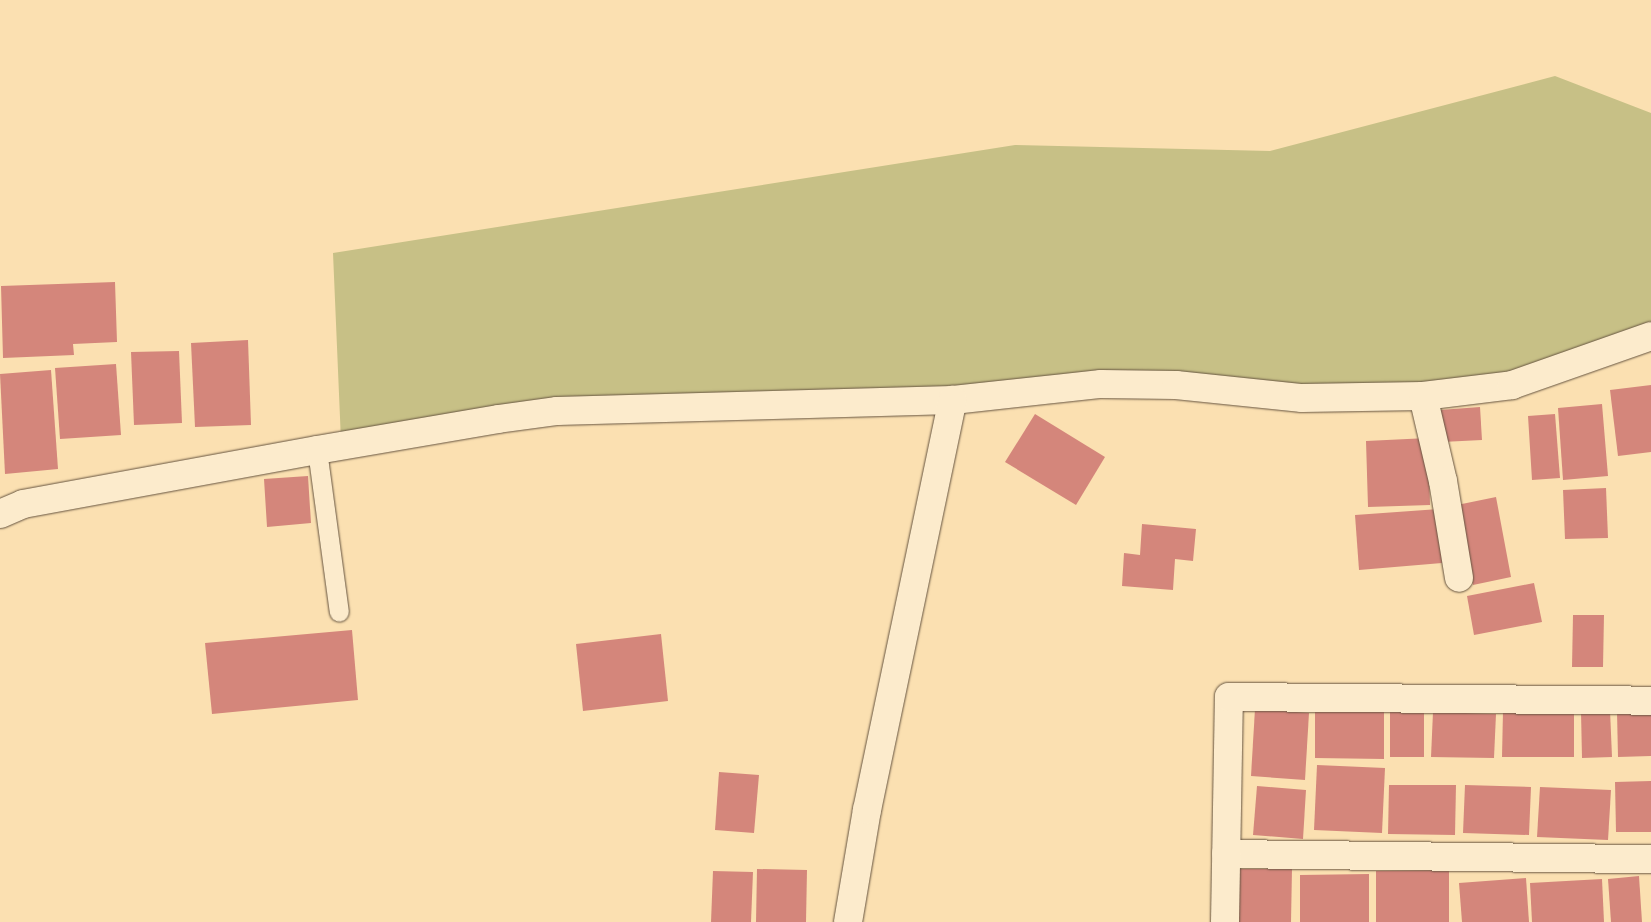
<!DOCTYPE html>
<html>
<head>
<meta charset="utf-8">
<style>
	body { margin:0 }
	#map { position:relative; width:1651px; height:922px; overflow:hidden; background:#fbe0b1; font-family:Alegreya,serif }
	div>[style] { position:absolute }
	.green>* { inset:0; background:#c7c086 }
	.building>* { inset:0; background:#d4867b }
	.roads { filter:drop-shadow(0 0 1px #665440) drop-shadow(0 0 1px #665440) }
	.service>* { height:19px; margin:-9.5px; padding:0 9.5px; transform-origin:9.5px; border-radius:9.5px; background:#fcebcc }
	.minor>* { height:28px; margin:-14px; padding:0 14px; transform-origin:14px; border-radius:14px; background:#fcebcc }
	span { translate:-50% -50%; white-space:nowrap; text-align:center; line-height:1.15; -webkit-text-stroke:5px #fcebcc; paint-order:stroke }
</style>
</head>
<body>
<div id="map">
	<div class="green">
		<i style="clip-path:polygon(1555px 76px,1651px 113px,1651px 336px,1558px 383px,1359px 411px,1075px 379px,341px 441px,333px 253px,1015px 145px,1270px 151px)"></i>
	</div>
	<div class="building">
		<i style="clip-path:polygon(115px 282px,117px 342px,73px 344px,74px 355px,3px 358px,1px 286px)"></i>
		<i style="clip-path:polygon(248px 340px,251px 425px,195px 427px,191px 343px)"></i>
		<i style="clip-path:polygon(179px 351px,182px 423px,134px 425px,131px 352px)"></i>
		<i style="clip-path:polygon(116px 364px,121px 435px,60px 439px,55px 368px)"></i>
		<i style="clip-path:polygon(51px 370px,58px 469px,5px 474px,0 374px)"></i>
		<i style="clip-path:polygon(1651px 385px,1651px 452px,1618px 456px,1610px 390px)"></i>
		<i style="clip-path:polygon(1602px 404px,1608px 476px,1563px 480px,1558px 408px)"></i>
		<i style="clip-path:polygon(1480px 407px,1482px 440px,1442px 442px,1440px 410px)"></i>
		<i style="clip-path:polygon(1035px 414px,1105px 457px,1076px 505px,1005px 462px)"></i>
		<i style="clip-path:polygon(1555px 414px,1560px 478px,1532px 480px,1528px 416px)"></i>
		<i style="clip-path:polygon(1428px 438px,1430px 505px,1368px 507px,1366px 441px)"></i>
		<i style="clip-path:polygon(308px 476px,311px 523px,267px 527px,264px 479px)"></i>
		<i style="clip-path:polygon(1606px 488px,1608px 538px,1565px 539px,1563px 490px)"></i>
		<i style="clip-path:polygon(1496px 497px,1511px 577px,1473px 585px,1457px 505px)"></i>
		<i style="clip-path:polygon(1439px 509px,1442px 563px,1359px 570px,1355px 515px)"></i>
		<i style="clip-path:polygon(1142px 524px,1196px 529px,1193px 561px,1175px 559px,1173px 590px,1122px 586px,1124px 553px,1140px 555px)"></i>
		<i style="clip-path:polygon(1534px 583px,1542px 622px,1474px 635px,1467px 596px)"></i>
		<i style="clip-path:polygon(1573px 615px,1604px 615px,1603px 667px,1572px 667px)"></i>
		<i style="clip-path:polygon(352px 630px,358px 700px,212px 714px,205px 643px)"></i>
		<i style="clip-path:polygon(661px 634px,668px 701px,583px 711px,576px 644px)"></i>
		<i style="clip-path:polygon(1424px 707px,1424px 757px,1390px 757px,1390px 708px)"></i>
		<i style="clip-path:polygon(1255px 709px,1309px 713px,1305px 780px,1251px 776px)"></i>
		<i style="clip-path:polygon(1315px 709px,1384px 710px,1384px 759px,1315px 758px)"></i>
		<i style="clip-path:polygon(1610px 710px,1612px 757px,1582px 758px,1581px 712px)"></i>
		<i style="clip-path:polygon(1503px 711px,1574px 711px,1574px 757px,1502px 757px)"></i>
		<i style="clip-path:polygon(1651px 711px,1651px 756px,1618px 757px,1617px 712px)"></i>
		<i style="clip-path:polygon(1433px 712px,1496px 714px,1494px 758px,1431px 757px)"></i>
		<i style="clip-path:polygon(1317px 765px,1385px 768px,1382px 833px,1314px 830px)"></i>
		<i style="clip-path:polygon(719px 772px,759px 775px,754px 833px,715px 830px)"></i>
		<i style="clip-path:polygon(1651px 781px,1651px 832px,1616px 832px,1615px 782px)"></i>
		<i style="clip-path:polygon(1389px 785px,1456px 785px,1455px 835px,1388px 834px)"></i>
		<i style="clip-path:polygon(1465px 785px,1531px 787px,1529px 835px,1463px 833px)"></i>
		<i style="clip-path:polygon(1257px 786px,1306px 790px,1303px 839px,1253px 835px)"></i>
		<i style="clip-path:polygon(1540px 787px,1611px 790px,1608px 840px,1537px 837px)"></i>
		<i style="clip-path:polygon(757px 869px,807px 870px,806px 922px,756px 922px)"></i>
		<i style="clip-path:polygon(1234px 869px,1292px 869px,1291px 922px,1233px 922px)"></i>
		<i style="clip-path:polygon(1449px 870px,1449px 922px,1376px 922px,1376px 871px)"></i>
		<i style="clip-path:polygon(713px 871px,753px 872px,751px 922px,711px 922px)"></i>
		<i style="clip-path:polygon(1369px 874px,1369px 922px,1300px 922px,1300px 875px)"></i>
		<i style="clip-path:polygon(1639px 876px,1642px 922px,1611px 922px,1608px 879px)"></i>
		<i style="clip-path:polygon(1526px 878px,1529px 922px,1462px 922px,1459px 883px)"></i>
		<i style="clip-path:polygon(1602px 879px,1604px 922px,1532px 922px,1530px 883px)"></i>
	</div>
	<div class="roads">
		<div class="service">
			<i style="left:317px;top:450px;width:163px;rotate:82.3deg"></i>
		</div>
		<div class="minor">
			<i style="left:1423px;top:396px;width:87px;rotate:76.8deg"></i>
			<i style="left:1443px;top:481px;width:98px;rotate:80.6deg"></i>
			<i style="left:0;top:514px;width:25px;rotate:-23deg"></i>
			<i style="left:23px;top:504px;width:299px;rotate:-10.4deg"></i>
			<i style="left:317px;top:450px;width:184px;rotate:-9.7deg"></i>
			<i style="left:498px;top:419px;width:60px;rotate:-7.7deg"></i>
			<i style="left:557px;top:411px;width:396px;rotate:-1.6deg"></i>
			<i style="left:953px;top:400px;width:149px;rotate:-6.2deg"></i>
			<i style="left:1101px;top:384px;width:75px;rotate:0.8deg"></i>
			<i style="left:1176px;top:385px;width:127px;rotate:5.9deg"></i>
			<i style="left:1302px;top:398px;width:121px;rotate:-0.9deg"></i>
			<i style="left:1423px;top:396px;width:90px;rotate:-7deg"></i>
			<i style="left:1512px;top:385px;width:147px;rotate:-19.4deg"></i>
			<i style="left:1226px;top:854px;width:425px;rotate:0.7deg"></i>
			<i style="left:848px;top:922px;width:114px;rotate:-80.4deg"></i>
			<i style="left:867px;top:810px;width:419px;rotate:-78.2deg"></i>
			<i style="left:1225px;top:922px;width:225px;rotate:-89deg"></i>
			<i style="left:1229px;top:697px;width:422px;rotate:0.5deg"></i>
		</div>
	</div>
</div>
</body>
</html>
